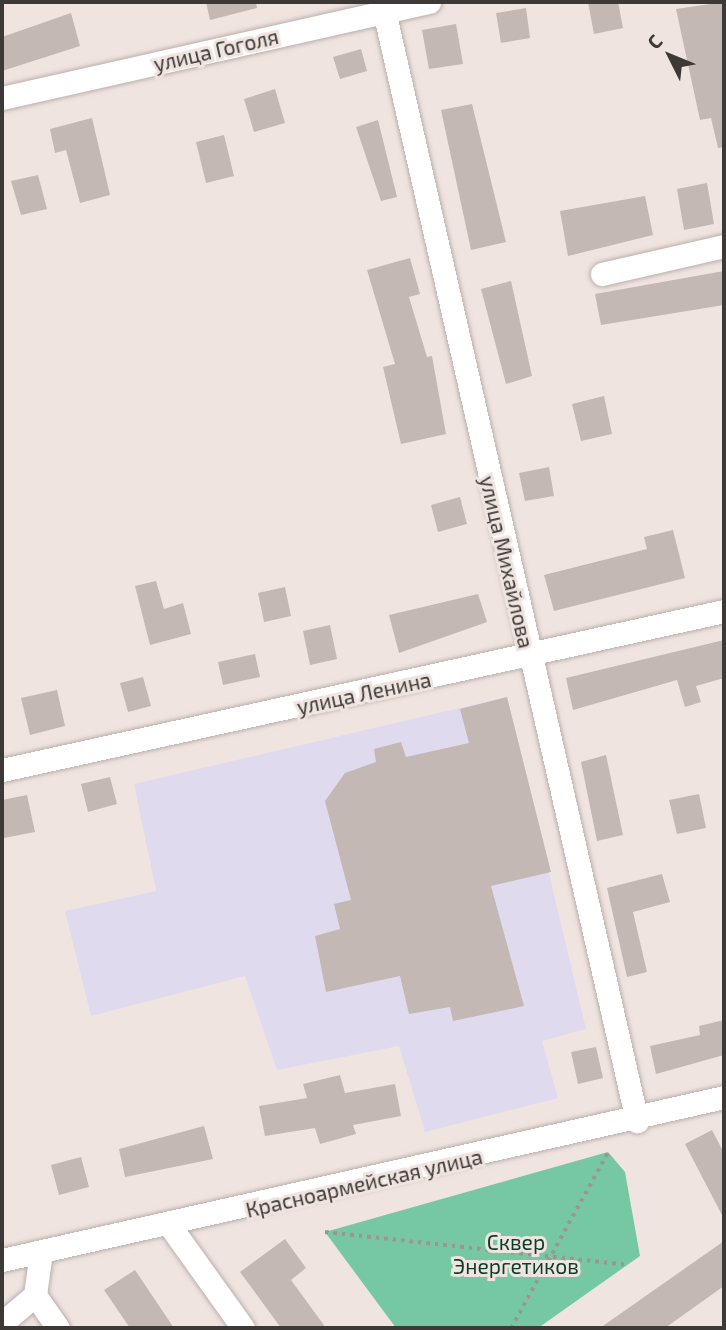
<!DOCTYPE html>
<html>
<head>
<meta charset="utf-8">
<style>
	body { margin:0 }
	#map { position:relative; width:726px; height:1330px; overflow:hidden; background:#f0e4e0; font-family:"Exo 2",sans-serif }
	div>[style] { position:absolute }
	.industrial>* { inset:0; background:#e0daef }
	.green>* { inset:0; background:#75c8a1 }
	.building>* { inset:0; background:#c3b8b3 }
	.path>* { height:3.5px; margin-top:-1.75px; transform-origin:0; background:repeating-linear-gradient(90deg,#9e9592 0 3.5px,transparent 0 8.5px) }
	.roads { filter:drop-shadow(0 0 2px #baafab) drop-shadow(0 0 2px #baafab) }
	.minor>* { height:23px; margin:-11.5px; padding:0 11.5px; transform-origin:11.5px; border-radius:11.5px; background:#fff }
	span { translate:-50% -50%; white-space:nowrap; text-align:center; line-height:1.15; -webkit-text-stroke:6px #f0e4e0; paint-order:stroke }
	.street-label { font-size:21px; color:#3d3937 }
	.park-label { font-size:21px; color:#0d3c2a }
	.frame { position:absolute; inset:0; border:4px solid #3d3937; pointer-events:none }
	.north { position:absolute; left:635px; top:21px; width:70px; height:70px; -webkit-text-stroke:5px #f0e4e0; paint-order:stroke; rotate:313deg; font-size:19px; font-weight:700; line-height:28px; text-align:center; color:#3d3937 }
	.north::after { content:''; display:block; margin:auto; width:24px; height:32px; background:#3d3937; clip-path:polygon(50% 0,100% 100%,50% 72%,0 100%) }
</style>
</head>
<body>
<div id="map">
	<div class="industrial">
		<i style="clip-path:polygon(507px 697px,586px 1029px,542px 1041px,558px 1098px,425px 1132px,399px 1046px,277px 1070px,245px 976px,91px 1016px,65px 911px,156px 891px,134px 784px)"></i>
	</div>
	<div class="green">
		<i style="clip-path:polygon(608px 1152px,625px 1172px,640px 1256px,538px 1328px,396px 1328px,325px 1232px)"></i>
	</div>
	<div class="building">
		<i style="clip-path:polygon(206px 2px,256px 2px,257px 8px,210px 20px)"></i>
		<i style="clip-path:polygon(588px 2px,618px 2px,623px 28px,594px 34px)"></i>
		<i style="clip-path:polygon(724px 2px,724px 147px,718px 148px,711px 118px,700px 120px,676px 9px)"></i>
		<i style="clip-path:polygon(526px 8px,530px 38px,501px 43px,496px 13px)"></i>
		<i style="clip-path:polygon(71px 13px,80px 46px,2px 71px,2px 37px)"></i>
		<i style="clip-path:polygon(456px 24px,463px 64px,429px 69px,422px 30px)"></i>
		<i style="clip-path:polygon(361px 49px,367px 71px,340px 79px,333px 57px)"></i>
		<i style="clip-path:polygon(275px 89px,285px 123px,254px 132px,244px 99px)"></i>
		<i style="clip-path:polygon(472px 104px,506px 242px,471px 250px,441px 110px)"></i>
		<i style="clip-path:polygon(92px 118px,110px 195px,80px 203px,66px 150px,55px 153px,50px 129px)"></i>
		<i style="clip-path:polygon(378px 120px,397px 197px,381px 201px,356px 127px)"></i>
		<i style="clip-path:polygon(224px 135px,234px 176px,206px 183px,196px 142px)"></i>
		<i style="clip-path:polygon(38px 175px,47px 209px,21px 215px,11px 181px)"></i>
		<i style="clip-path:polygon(707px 183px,714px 224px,684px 230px,677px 189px)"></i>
		<i style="clip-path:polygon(645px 196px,653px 235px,568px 256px,560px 211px)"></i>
		<i style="clip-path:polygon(410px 258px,420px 294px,409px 297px,427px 357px,432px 356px,446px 434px,401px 444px,383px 367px,395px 364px,367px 270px)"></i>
		<i style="clip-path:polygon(724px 271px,724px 305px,601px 325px,595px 294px)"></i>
		<i style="clip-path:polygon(511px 281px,532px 376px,506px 384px,481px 289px)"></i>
		<i style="clip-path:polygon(604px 396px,612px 434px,581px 441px,572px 404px)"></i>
		<i style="clip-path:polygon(549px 467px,554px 496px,525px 501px,519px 473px)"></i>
		<i style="clip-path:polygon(460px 497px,467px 524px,438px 532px,431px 505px)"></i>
		<i style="clip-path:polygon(673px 530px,685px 578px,554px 611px,544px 575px,647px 549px,644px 537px)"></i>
		<i style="clip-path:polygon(156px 581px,164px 609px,183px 603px,191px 634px,150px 645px,135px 586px)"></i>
		<i style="clip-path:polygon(285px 587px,291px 616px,264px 622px,258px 593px)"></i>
		<i style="clip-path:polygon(478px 594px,487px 622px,399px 653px,389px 615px)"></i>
		<i style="clip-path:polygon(330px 625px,337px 659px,310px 665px,303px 631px)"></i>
		<i style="clip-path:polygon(724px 640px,724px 678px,696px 686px,701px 702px,685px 707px,677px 680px,573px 710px,566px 678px)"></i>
		<i style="clip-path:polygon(255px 654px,260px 677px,223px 685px,218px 662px)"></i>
		<i style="clip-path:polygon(143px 677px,151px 706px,128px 712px,120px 683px)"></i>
		<i style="clip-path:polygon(57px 690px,65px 726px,30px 735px,21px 698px)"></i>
		<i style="clip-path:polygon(507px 697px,551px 872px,491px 886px,524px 1006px,453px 1021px,450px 1007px,409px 1014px,400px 976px,326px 992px,315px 936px,340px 929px,334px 904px,351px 900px,325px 801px,345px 773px,376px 762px,374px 749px,401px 742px,406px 757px,469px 743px,460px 709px)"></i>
		<i style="clip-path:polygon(606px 755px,623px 835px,597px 841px,581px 762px)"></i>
		<i style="clip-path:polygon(110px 777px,117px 804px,88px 812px,81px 784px)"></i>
		<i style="clip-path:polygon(699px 794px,706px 828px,677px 834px,669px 800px)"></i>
		<i style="clip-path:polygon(27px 795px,35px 832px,4px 838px,2px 800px)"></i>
		<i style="clip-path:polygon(662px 874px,670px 902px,633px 912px,647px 972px,627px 977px,607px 888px)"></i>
		<i style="clip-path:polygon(724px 1020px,724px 1055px,656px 1074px,650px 1046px,700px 1035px,699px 1026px)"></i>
		<i style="clip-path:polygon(596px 1047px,603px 1078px,578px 1084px,571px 1052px)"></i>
		<i style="clip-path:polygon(340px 1075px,345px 1093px,395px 1084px,401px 1116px,353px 1125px,356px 1134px,320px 1144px,315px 1128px,265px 1136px,259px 1106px,307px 1098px,303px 1084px)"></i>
		<i style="clip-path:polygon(204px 1126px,213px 1159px,125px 1177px,119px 1149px)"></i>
		<i style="clip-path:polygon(712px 1130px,724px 1153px,724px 1219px,685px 1144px)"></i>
		<i style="clip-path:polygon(81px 1157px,89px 1187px,59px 1195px,51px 1165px)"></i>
		<i style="clip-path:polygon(285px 1239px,306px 1268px,291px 1280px,326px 1328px,281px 1328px,240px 1272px)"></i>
		<i style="clip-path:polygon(724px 1241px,724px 1286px,665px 1328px,600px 1328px)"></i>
		<i style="clip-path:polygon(135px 1270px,174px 1328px,130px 1328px,104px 1290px)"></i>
	</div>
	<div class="path">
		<i style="left:325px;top:1232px;width:304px;rotate:6.2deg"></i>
		<i style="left:511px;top:1328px;width:201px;rotate:-61.1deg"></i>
	</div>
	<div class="roads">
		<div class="minor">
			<i style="left:382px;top:2px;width:1148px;rotate:77.16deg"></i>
			<i style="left:2px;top:98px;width:438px;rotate:-12.7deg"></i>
			<i style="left:602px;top:274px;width:125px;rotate:-12.9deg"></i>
			<i style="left:2px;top:770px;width:739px;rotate:-12.42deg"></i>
			<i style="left:170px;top:1226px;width:125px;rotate:54.4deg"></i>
			<i style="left:2px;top:1260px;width:740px;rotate:-12.72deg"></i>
			<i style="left:35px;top:1295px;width:40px;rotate:55.1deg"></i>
			<i style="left:2px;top:1323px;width:43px;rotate:-40.3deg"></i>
			<i style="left:35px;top:1295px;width:43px;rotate:-82.1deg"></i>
		</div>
	</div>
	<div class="street-label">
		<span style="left:216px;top:50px;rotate:-13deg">улица Гоголя</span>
		<span style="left:507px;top:562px;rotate:77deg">улица Михайлова</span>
		<span style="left:364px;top:693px;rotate:-12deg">улица Ленина</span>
		<span style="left:364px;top:1183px;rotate:-13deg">Красноармейская улица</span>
	</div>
	<div class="park-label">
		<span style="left:516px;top:1254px">Сквер<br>Энергетиков</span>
	</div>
	<div class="frame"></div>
	<div class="north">С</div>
</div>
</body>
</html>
